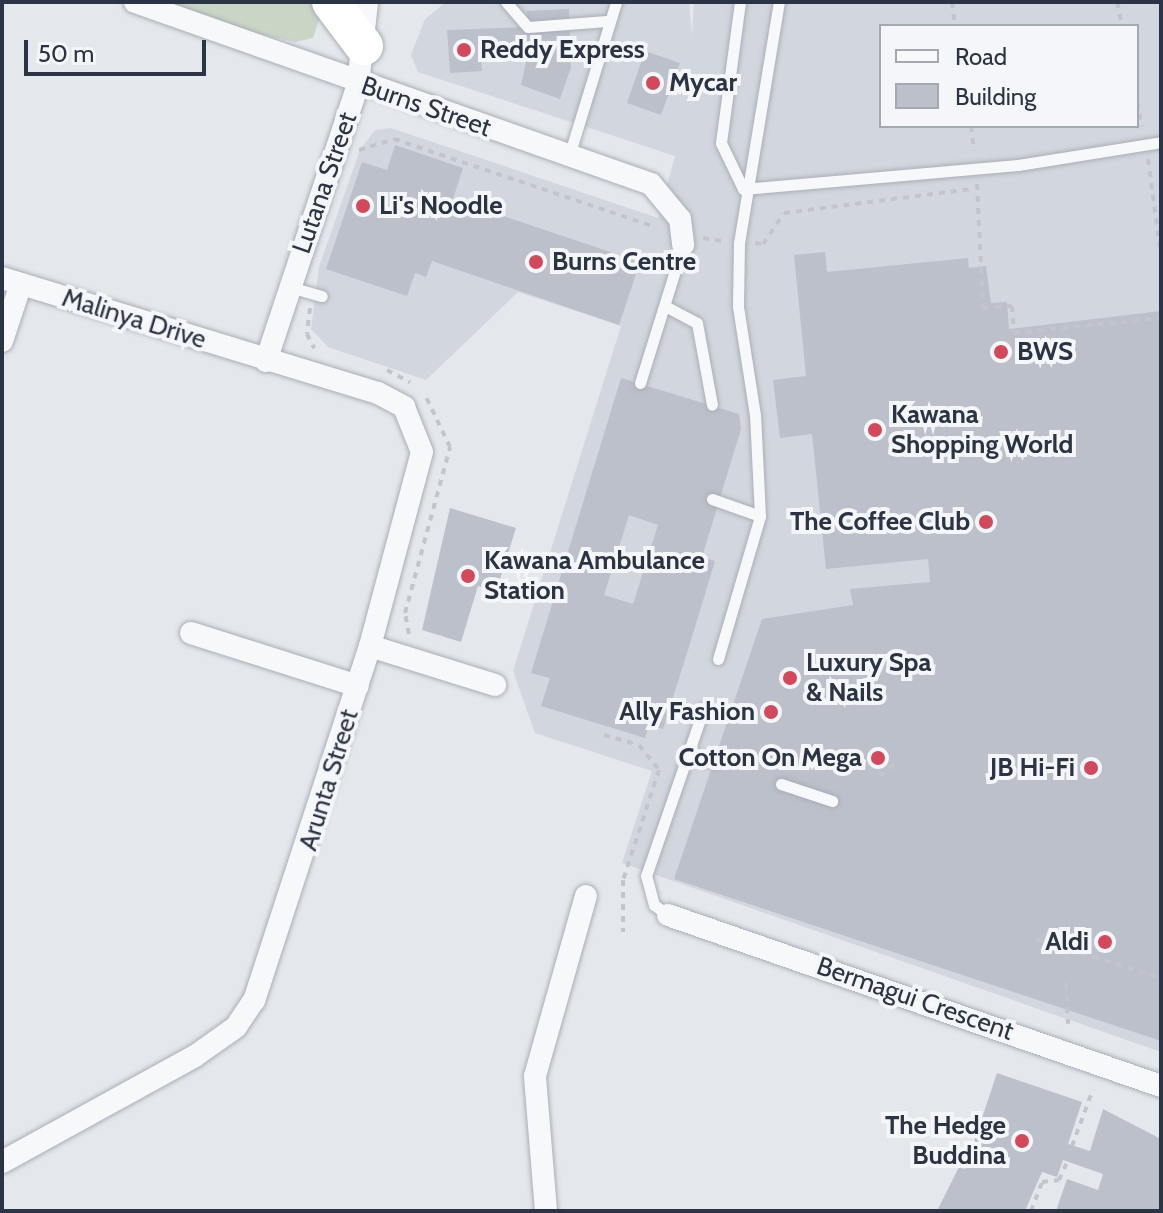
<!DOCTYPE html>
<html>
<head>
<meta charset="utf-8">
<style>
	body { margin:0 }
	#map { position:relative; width:1163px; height:1213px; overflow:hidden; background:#e4e7ec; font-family:Cabin,sans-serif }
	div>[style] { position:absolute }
	.built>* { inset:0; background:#d2d6de }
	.green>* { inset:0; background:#c9d6c5 }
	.building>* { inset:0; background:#bbc0ca }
	.path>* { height:4px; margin-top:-2px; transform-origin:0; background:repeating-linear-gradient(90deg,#c2c5cb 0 6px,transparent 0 12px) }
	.roads { filter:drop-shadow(0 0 2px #a9aeb7) drop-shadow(0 0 2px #a9aeb7) }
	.service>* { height:11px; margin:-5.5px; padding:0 5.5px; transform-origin:5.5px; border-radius:5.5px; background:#f7f8fa }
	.minor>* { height:22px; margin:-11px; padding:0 11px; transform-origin:11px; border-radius:11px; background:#f7f8fa }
	.trunk>* { height:38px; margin:-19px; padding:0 19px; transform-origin:19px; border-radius:19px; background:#fff }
	.dots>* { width:22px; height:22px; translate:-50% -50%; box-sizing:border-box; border:4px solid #f4f6f9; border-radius:50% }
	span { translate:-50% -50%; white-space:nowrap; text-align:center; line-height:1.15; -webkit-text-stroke:8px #f4f6f9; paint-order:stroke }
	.poi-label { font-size:26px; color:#2b3445; font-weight:700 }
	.left { translate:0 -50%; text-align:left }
	.right { translate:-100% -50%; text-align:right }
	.street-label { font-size:26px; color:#2b3445 }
	.frame { position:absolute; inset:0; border:4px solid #2b3445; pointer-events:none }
	.legend { position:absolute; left:879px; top:24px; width:260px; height:104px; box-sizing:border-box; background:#f4f6f9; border:2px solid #a4a8b1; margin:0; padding:10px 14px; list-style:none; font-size:24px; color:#2b3445 }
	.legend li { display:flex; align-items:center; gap:16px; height:40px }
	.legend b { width:40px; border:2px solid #a4a8b1 }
	.scale { position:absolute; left:24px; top:40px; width:182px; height:36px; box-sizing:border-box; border:4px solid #2b3445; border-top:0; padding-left:10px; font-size:24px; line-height:28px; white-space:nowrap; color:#2b3445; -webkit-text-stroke:6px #f4f6f9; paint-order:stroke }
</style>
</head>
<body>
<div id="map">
	<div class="built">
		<i style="clip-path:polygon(evenodd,446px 2px,689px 2px,692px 36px,694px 2px,1161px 2px,1161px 1052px,622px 863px,652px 771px,535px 733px,513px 671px,621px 326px,518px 292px,426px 380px,328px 347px,311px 329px,319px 267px,360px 150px,375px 130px,391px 128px,658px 218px,675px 156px,418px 72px,411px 55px,425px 19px,446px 2px,881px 26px,1137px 26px,1137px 126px,881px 126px,881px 26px)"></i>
	</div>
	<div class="green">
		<i style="clip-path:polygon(160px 2px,319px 2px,323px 8px,313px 38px,295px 42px,194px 20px)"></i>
	</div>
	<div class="building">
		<i style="clip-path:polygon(569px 9px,571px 67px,560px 99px,521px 85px,529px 48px,480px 50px,482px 71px,450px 73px,447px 30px,528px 27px,527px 11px)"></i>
		<i style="clip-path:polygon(645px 51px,680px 63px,661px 115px,627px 103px)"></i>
		<i style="clip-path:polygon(395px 145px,463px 168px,453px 199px,640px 262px,619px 325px,432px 261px,426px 277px,415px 273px,407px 296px,326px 269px,362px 162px,387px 170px)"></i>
		<i style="clip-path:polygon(825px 252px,827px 272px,968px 258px,969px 268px,986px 266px,991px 303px,1007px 302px,1009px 329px,1161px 311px,1161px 1041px,674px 879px,762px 619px,853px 605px,850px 589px,930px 582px,928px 559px,826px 569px,812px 434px,780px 438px,773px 380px,806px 376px,794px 255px)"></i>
		<i style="clip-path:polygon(evenodd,621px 378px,739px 414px,741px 429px,702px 557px,715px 561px,688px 650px,663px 729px,649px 725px,645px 738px,541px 706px,550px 678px,531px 673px,621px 378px,629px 515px,658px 525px,633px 604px,604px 595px,629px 515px)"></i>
		<i style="clip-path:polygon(450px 508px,516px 528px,496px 592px,478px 586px,461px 642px,422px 630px)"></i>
		<i style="clip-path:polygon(997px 1073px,1082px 1102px,1068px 1144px,1090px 1151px,1103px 1109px,1161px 1139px,1161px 1211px,1056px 1211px,1067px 1179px,1098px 1190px,1103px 1174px,1063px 1160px,1057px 1177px,1042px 1172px,1025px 1211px,937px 1211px,959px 1167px,965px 1169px)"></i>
	</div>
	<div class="path">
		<i style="left:952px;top:2px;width:24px;rotate:83deg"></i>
		<i style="left:1117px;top:2px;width:25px;rotate:78deg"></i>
		<i style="left:1137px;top:102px;width:25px;rotate:79deg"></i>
		<i style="left:971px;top:126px;width:25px;rotate:83deg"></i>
		<i style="left:359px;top:150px;width:37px;rotate:-17deg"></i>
		<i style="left:394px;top:139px;width:276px;rotate:18.6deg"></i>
		<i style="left:1148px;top:159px;width:97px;rotate:82.3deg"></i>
		<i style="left:977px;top:184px;width:124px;rotate:87.2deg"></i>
		<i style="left:983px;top:308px;width:29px;rotate:-4deg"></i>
		<i style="left:1012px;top:306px;width:27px;rotate:86deg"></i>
		<i style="left:1014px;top:333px;width:148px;rotate:-5.8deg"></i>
		<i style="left:703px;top:238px;width:19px;rotate:9deg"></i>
		<i style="left:755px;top:243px;width:8px;rotate:7deg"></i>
		<i style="left:763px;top:244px;width:37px;rotate:-56deg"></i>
		<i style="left:784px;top:213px;width:189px;rotate:-7.3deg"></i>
		<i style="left:310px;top:308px;width:26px;rotate:97deg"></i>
		<i style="left:307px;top:334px;width:16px;rotate:63deg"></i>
		<i style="left:387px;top:370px;width:26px;rotate:28deg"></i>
		<i style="left:409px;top:634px;width:21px;rotate:-101deg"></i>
		<i style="left:405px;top:613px;width:172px;rotate:-74.8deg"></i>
		<i style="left:450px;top:447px;width:55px;rotate:-115.6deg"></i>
		<i style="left:604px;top:735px;width:36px;rotate:16deg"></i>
		<i style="left:639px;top:745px;width:32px;rotate:51deg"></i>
		<i style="left:659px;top:770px;width:116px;rotate:108.1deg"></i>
		<i style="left:623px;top:880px;width:52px;rotate:90deg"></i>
		<i style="left:880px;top:776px;width:18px;rotate:-38deg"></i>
		<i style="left:1036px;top:939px;width:131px;rotate:17.3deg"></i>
		<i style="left:1066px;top:983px;width:41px;rotate:87.2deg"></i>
		<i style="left:1072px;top:1146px;width:58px;rotate:-69.7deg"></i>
		<i style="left:1031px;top:1211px;width:31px;rotate:-69deg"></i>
		<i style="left:1042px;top:1182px;width:17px;rotate:-7deg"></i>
		<i style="left:1059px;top:1180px;width:20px;rotate:-66deg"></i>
	</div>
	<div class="roads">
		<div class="service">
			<i style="left:506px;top:2px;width:33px;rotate:49deg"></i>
			<i style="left:528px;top:27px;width:79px;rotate:-4.3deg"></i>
			<i style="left:740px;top:2px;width:142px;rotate:97.7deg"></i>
			<i style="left:721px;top:143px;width:51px;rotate:64.4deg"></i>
			<i style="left:569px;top:156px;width:161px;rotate:-73deg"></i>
			<i style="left:743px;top:189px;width:276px;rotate:-5deg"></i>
			<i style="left:1018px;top:165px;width:145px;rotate:-9.1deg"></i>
			<i style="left:290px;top:287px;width:33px;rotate:16deg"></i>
			<i style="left:665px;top:306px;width:36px;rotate:28deg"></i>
			<i style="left:697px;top:323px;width:83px;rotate:79.6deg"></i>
			<i style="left:640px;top:383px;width:145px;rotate:-72.7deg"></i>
			<i style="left:712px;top:499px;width:51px;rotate:19.5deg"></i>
			<i style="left:718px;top:659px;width:149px;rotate:-73.6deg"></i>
			<i style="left:760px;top:516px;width:101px;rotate:-92.8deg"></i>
			<i style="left:755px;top:415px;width:110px;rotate:-98.9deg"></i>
			<i style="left:738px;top:306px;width:63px;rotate:-89.1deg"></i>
			<i style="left:739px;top:243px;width:244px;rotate:-80.6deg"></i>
			<i style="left:689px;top:753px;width:27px;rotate:20deg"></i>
			<i style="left:781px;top:784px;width:54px;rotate:18.4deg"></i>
			<i style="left:668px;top:915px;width:17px;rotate:-144deg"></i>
			<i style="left:654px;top:905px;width:30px;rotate:-105deg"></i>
			<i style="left:646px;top:876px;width:178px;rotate:-71deg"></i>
		</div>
		<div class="minor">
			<i style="left:135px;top:2px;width:547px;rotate:19.43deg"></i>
			<i style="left:651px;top:184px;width:45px;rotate:50.4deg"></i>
			<i style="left:680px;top:219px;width:26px;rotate:83deg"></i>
			<i style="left:2px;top:278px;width:393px;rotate:17deg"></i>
			<i style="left:378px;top:393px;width:30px;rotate:28deg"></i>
			<i style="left:404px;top:407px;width:48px;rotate:68.2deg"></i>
			<i style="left:422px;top:452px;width:201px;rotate:105deg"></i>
			<i style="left:370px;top:646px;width:373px;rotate:108.1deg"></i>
			<i style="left:254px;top:1000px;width:32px;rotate:124deg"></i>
			<i style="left:236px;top:1027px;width:50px;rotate:144.7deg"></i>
			<i style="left:195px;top:1056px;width:220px;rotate:151.2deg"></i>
			<i style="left:2px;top:341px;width:60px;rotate:-71.6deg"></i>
			<i style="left:266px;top:361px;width:292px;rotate:-71.6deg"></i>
			<i style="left:358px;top:84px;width:82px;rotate:-83.7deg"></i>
			<i style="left:191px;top:633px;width:175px;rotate:17.6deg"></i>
			<i style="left:370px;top:646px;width:131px;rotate:17.3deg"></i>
			<i style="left:668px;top:915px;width:522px;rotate:19.13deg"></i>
			<i style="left:546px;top:1211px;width:135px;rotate:-94.7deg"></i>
			<i style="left:535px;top:1076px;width:187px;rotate:-74.2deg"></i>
		</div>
		<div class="trunk">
			<i style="left:331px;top:2px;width:55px;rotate:53.1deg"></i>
		</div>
	</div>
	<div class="dots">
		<i style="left:464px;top:50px;background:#d1495b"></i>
		<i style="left:653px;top:83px;background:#d1495b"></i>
		<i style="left:363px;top:206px;background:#d1495b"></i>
		<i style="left:536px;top:262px;background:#d1495b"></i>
		<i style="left:1001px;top:352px;background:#d1495b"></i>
		<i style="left:875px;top:430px;background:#d1495b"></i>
		<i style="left:986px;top:522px;background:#d1495b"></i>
		<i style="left:468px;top:576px;background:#d1495b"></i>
		<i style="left:790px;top:678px;background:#d1495b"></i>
		<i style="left:771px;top:712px;background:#d1495b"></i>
		<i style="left:878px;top:758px;background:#d1495b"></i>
		<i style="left:1091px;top:768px;background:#d1495b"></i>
		<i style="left:1105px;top:942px;background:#d1495b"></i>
		<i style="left:1022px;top:1141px;background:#d1495b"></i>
	</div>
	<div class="poi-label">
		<span class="left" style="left:480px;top:50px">Reddy Express</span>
		<span class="left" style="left:669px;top:83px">Mycar</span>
		<span class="left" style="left:379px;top:206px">Li's Noodle</span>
		<span class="left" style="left:552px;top:262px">Burns Centre</span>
		<span class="left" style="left:1017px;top:352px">BWS</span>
		<span class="left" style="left:891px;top:430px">Kawana<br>Shopping World</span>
		<span class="right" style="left:970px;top:522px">The Coffee Club</span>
		<span class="left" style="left:484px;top:576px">Kawana Ambulance<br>Station</span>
		<span class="left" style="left:806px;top:678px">Luxury Spa<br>&amp; Nails</span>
		<span class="right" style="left:755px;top:712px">Ally Fashion</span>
		<span class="right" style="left:862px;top:758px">Cotton On Mega</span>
		<span class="right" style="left:1075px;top:768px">JB Hi-Fi</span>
		<span class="right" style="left:1089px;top:942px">Aldi</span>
		<span class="right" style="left:1006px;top:1141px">The Hedge<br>Buddina</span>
	</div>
	<div class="street-label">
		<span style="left:426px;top:107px;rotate:19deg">Burns Street</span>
		<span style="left:325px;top:183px;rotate:-71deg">Lutana Street</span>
		<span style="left:134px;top:319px;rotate:17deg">Malinya Drive</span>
		<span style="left:329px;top:780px;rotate:-73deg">Arunta Street</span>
		<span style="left:915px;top:999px;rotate:19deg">Bermagui Crescent</span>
	</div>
	<div class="frame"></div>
	<ul class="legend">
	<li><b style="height:10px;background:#f7f8fa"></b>Road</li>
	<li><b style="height:22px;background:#bbc0ca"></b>Building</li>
	</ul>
	<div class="scale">50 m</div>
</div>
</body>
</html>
